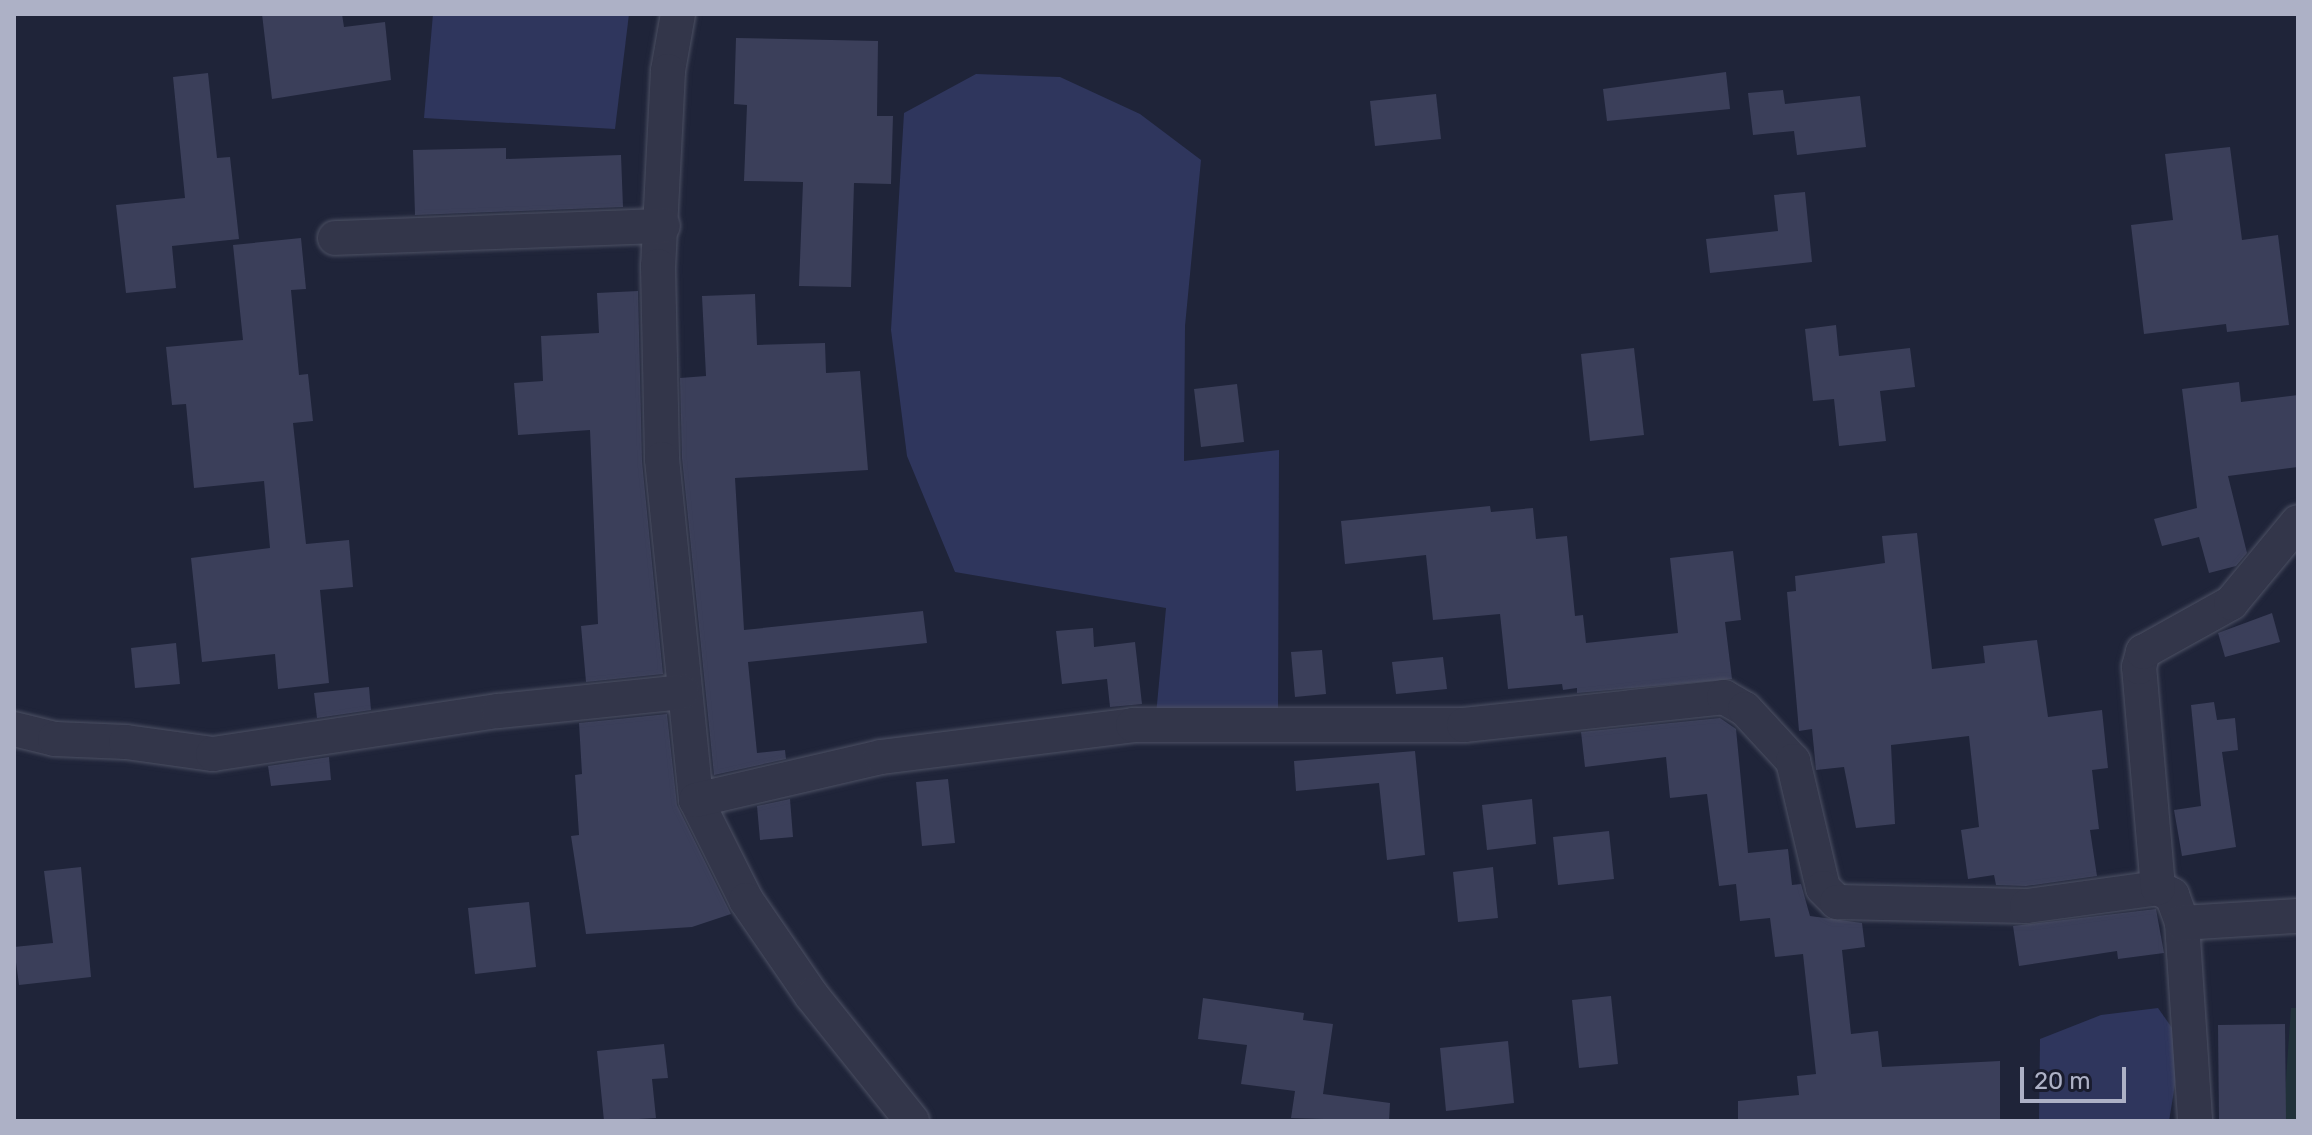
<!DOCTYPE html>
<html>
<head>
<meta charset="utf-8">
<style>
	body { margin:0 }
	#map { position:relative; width:2312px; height:1135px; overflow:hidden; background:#1f2439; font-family:Rubik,sans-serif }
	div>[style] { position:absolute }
	.green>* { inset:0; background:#21313a }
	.water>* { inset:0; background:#2f365d }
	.building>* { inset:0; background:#3b3f5a }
	.roads { filter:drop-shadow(0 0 2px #4d5164) drop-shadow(0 0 2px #4d5164) }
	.minor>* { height:34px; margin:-17px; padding:0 17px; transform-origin:17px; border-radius:17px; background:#33364a }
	span { translate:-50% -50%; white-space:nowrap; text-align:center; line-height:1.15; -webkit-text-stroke:8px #191c2e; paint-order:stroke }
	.frame { position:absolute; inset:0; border:16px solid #adb1c6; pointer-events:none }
	.scale { position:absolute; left:2020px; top:1067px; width:106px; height:36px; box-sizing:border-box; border:4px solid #adb1c6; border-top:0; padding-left:10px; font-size:24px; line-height:28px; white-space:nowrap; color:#adb1c6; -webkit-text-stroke:6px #191c2e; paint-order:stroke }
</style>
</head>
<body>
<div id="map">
	<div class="green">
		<i style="clip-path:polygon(2291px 1008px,2298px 1008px,2298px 1121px,2283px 1121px)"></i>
	</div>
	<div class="water">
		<i style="clip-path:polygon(433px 14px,629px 14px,615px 129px,424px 118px)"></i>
		<i style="clip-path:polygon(976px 74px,1060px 77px,1140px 114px,1201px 160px,1185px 326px,1184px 461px,1279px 450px,1278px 713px,1156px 715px,1166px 608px,955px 572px,907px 456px,891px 330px,904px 113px)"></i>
		<i style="clip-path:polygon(2158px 1008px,2182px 1042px,2169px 1121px,2039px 1121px,2040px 1039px,2101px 1015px)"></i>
	</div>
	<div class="building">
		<i style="clip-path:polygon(262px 14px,342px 14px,344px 27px,385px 22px,391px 80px,272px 99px)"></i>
		<i style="clip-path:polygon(736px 38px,878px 41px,877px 116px,893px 116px,891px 184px,854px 183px,851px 287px,799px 286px,803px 182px,744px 181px,747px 105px,734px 104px)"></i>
		<i style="clip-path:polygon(1726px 72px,1730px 109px,1607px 121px,1603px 89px)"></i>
		<i style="clip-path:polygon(208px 73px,217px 158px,230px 157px,239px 239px,172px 246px,176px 288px,126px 293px,116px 205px,185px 198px,173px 77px)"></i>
		<i style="clip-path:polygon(1783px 90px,1785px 104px,1860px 96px,1866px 147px,1797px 155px,1794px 131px,1753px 135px,1748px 93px)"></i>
		<i style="clip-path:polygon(1436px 94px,1441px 139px,1375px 146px,1370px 101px)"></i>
		<i style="clip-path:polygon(2230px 147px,2242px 240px,2278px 235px,2289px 325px,2227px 332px,2226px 324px,2144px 334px,2131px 225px,2173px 220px,2165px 154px)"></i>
		<i style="clip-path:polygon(506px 148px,506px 159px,621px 155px,623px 207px,415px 215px,413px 150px)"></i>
		<i style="clip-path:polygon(1805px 192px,1812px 262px,1710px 273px,1706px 239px,1778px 231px,1774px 195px)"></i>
		<i style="clip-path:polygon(301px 238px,306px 289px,291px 290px,299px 375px,308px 374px,313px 421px,293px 423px,306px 544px,349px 540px,353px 587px,320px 590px,329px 683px,278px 689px,275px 654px,202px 662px,191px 558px,270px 548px,264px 481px,194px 488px,186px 404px,172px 405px,166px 347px,243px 340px,233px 245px)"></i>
		<i style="clip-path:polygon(638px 291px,642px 461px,663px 674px,586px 682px,581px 626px,598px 624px,590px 430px,518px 435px,514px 383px,543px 381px,541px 336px,599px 333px,597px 293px)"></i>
		<i style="clip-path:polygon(755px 294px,757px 345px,825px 343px,826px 373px,860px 371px,868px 470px,735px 478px,744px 630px,923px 611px,927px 643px,748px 662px,757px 753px,785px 750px,786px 759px,714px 775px,682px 458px,680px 378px,706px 376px,702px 296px)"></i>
		<i style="clip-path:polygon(1836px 325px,1839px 356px,1910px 348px,1915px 387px,1880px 391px,1886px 441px,1839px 446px,1834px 399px,1813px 401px,1805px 329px)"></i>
		<i style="clip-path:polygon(1634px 348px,1644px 435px,1590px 441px,1581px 354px)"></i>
		<i style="clip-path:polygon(2239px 382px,2241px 402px,2298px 395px,2298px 467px,2228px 476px,2247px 553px,2236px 566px,2209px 573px,2199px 537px,2162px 546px,2154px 519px,2197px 508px,2182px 389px)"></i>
		<i style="clip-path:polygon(1237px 384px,1244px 442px,1201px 447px,1194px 389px)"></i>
		<i style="clip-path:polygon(1490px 506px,1491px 512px,1533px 508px,1536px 539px,1567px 536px,1575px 616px,1583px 615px,1586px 643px,1678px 633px,1670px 558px,1733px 551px,1741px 620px,1725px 622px,1732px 679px,1577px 693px,1577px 688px,1563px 690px,1562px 684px,1508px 689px,1500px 614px,1433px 620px,1426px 555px,1345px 564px,1341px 521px)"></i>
		<i style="clip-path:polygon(1917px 533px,1932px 669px,1985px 663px,1983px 646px,2037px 640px,2048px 717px,2102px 710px,2108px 768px,2092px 770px,2099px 829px,2090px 830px,2097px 876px,2026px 886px,1996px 885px,1994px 875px,1968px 879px,1961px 830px,1979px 827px,1969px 736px,1891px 745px,1895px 824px,1856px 828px,1844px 767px,1816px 770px,1812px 729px,1799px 731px,1787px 592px,1796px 591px,1795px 576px,1885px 563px,1882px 536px)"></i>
		<i style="clip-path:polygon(2272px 613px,2280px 642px,2225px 657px,2218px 633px)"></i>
		<i style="clip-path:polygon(1093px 628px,1094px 647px,1135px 642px,1142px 704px,1110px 707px,1107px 679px,1062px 684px,1056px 631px)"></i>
		<i style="clip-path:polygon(176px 643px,180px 684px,135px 688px,131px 648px)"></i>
		<i style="clip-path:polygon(1322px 650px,1326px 694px,1295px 697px,1291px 652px)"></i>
		<i style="clip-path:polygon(1443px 657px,1447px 689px,1396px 694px,1392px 662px)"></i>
		<i style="clip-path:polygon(369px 687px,371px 710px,317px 718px,314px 693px)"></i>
		<i style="clip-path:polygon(2214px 702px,2217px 720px,2235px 718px,2238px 750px,2222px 752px,2236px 847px,2182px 856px,2174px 810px,2201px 806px,2191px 705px)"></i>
		<i style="clip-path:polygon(667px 714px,677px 805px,731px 914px,692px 927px,586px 934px,571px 836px,579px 835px,575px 775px,582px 774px,579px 723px)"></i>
		<i style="clip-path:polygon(1720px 718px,1736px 729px,1748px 853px,1788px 849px,1792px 885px,1801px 884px,1810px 916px,1862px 923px,1865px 947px,1842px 950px,1851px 1034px,1878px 1031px,1882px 1067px,2000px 1061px,2000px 1121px,1738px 1121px,1738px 1101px,1799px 1095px,1797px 1076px,1816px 1074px,1803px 954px,1775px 957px,1770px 918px,1740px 921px,1736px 884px,1719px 886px,1707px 794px,1670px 798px,1666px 757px,1585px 767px,1581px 732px)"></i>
		<i style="clip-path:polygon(1415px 751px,1425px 855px,1387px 860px,1379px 783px,1296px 791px,1294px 761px)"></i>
		<i style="clip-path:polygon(329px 757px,331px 780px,271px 786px,268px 766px)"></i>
		<i style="clip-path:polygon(948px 779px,955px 843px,922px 846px,916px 782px)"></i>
		<i style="clip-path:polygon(790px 799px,793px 837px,760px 840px,757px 806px)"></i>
		<i style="clip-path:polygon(1532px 799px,1536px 844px,1487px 850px,1482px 805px)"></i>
		<i style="clip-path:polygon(1609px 831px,1614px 879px,1558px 885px,1553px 837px)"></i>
		<i style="clip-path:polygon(81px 867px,91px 977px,19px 985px,14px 947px,53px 943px,44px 871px)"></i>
		<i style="clip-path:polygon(1493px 867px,1498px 918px,1458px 922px,1453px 872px)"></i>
		<i style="clip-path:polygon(529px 902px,536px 967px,475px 974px,468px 908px)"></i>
		<i style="clip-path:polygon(2156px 909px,2164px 953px,2118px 959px,2117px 951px,2019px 966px,2013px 926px)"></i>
		<i style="clip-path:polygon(1611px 996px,1618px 1064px,1579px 1068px,1572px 1000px)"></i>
		<i style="clip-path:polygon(1203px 998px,1304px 1013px,1303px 1020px,1333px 1024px,1323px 1094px,1390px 1103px,1389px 1121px,1291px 1118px,1295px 1091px,1241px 1084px,1247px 1045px,1198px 1039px)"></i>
		<i style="clip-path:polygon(2285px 1024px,2286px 1121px,2219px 1121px,2218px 1025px)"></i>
		<i style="clip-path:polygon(1508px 1041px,1514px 1103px,1446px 1111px,1440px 1048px)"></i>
		<i style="clip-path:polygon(664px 1044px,668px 1078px,652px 1079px,656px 1118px,604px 1121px,597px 1051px)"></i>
	</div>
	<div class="roads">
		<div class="minor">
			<i style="left:678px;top:14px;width:58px;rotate:100deg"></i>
			<i style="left:668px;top:71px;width:195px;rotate:92.9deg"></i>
			<i style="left:658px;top:266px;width:193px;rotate:88.8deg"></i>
			<i style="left:662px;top:459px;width:343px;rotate:84.3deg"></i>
			<i style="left:696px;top:800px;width:112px;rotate:63.4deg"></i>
			<i style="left:746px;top:900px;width:116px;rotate:55.5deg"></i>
			<i style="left:812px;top:996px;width:160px;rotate:51.3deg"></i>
			<i style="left:335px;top:238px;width:328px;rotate:-2.1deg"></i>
			<i style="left:14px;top:729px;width:42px;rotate:13.7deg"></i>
			<i style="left:55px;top:739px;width:71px;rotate:2.4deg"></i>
			<i style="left:126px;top:742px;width:88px;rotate:7.9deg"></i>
			<i style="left:213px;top:754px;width:289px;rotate:-8.6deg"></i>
			<i style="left:499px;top:711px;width:184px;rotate:-5.9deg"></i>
			<i style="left:696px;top:800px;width:190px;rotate:-13.1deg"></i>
			<i style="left:881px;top:757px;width:254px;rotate:-7.2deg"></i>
			<i style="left:1133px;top:725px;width:331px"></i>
			<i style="left:1464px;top:725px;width:262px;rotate:-6.1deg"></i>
			<i style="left:1724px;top:697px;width:24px;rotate:30deg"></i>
			<i style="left:1745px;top:709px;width:71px;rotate:47.3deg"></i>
			<i style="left:1793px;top:761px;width:130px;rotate:76.7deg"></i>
			<i style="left:1823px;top:888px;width:20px;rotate:45deg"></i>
			<i style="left:1837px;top:902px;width:190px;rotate:1.2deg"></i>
			<i style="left:2027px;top:906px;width:132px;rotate:-7.8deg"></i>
			<i style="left:2158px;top:888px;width:16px;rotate:27deg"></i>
			<i style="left:2172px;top:895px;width:30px;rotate:70deg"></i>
			<i style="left:2182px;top:923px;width:198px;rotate:86.2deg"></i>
			<i style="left:2158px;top:888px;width:222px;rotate:-94.9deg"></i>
			<i style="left:2139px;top:667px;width:16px;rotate:-75deg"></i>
			<i style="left:2143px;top:652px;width:101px;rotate:-29.1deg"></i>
			<i style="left:2231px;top:603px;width:105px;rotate:-50.4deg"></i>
			<i style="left:2182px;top:923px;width:116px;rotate:-3.5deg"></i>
		</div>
	</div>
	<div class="frame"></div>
	<div class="scale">20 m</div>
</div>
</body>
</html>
